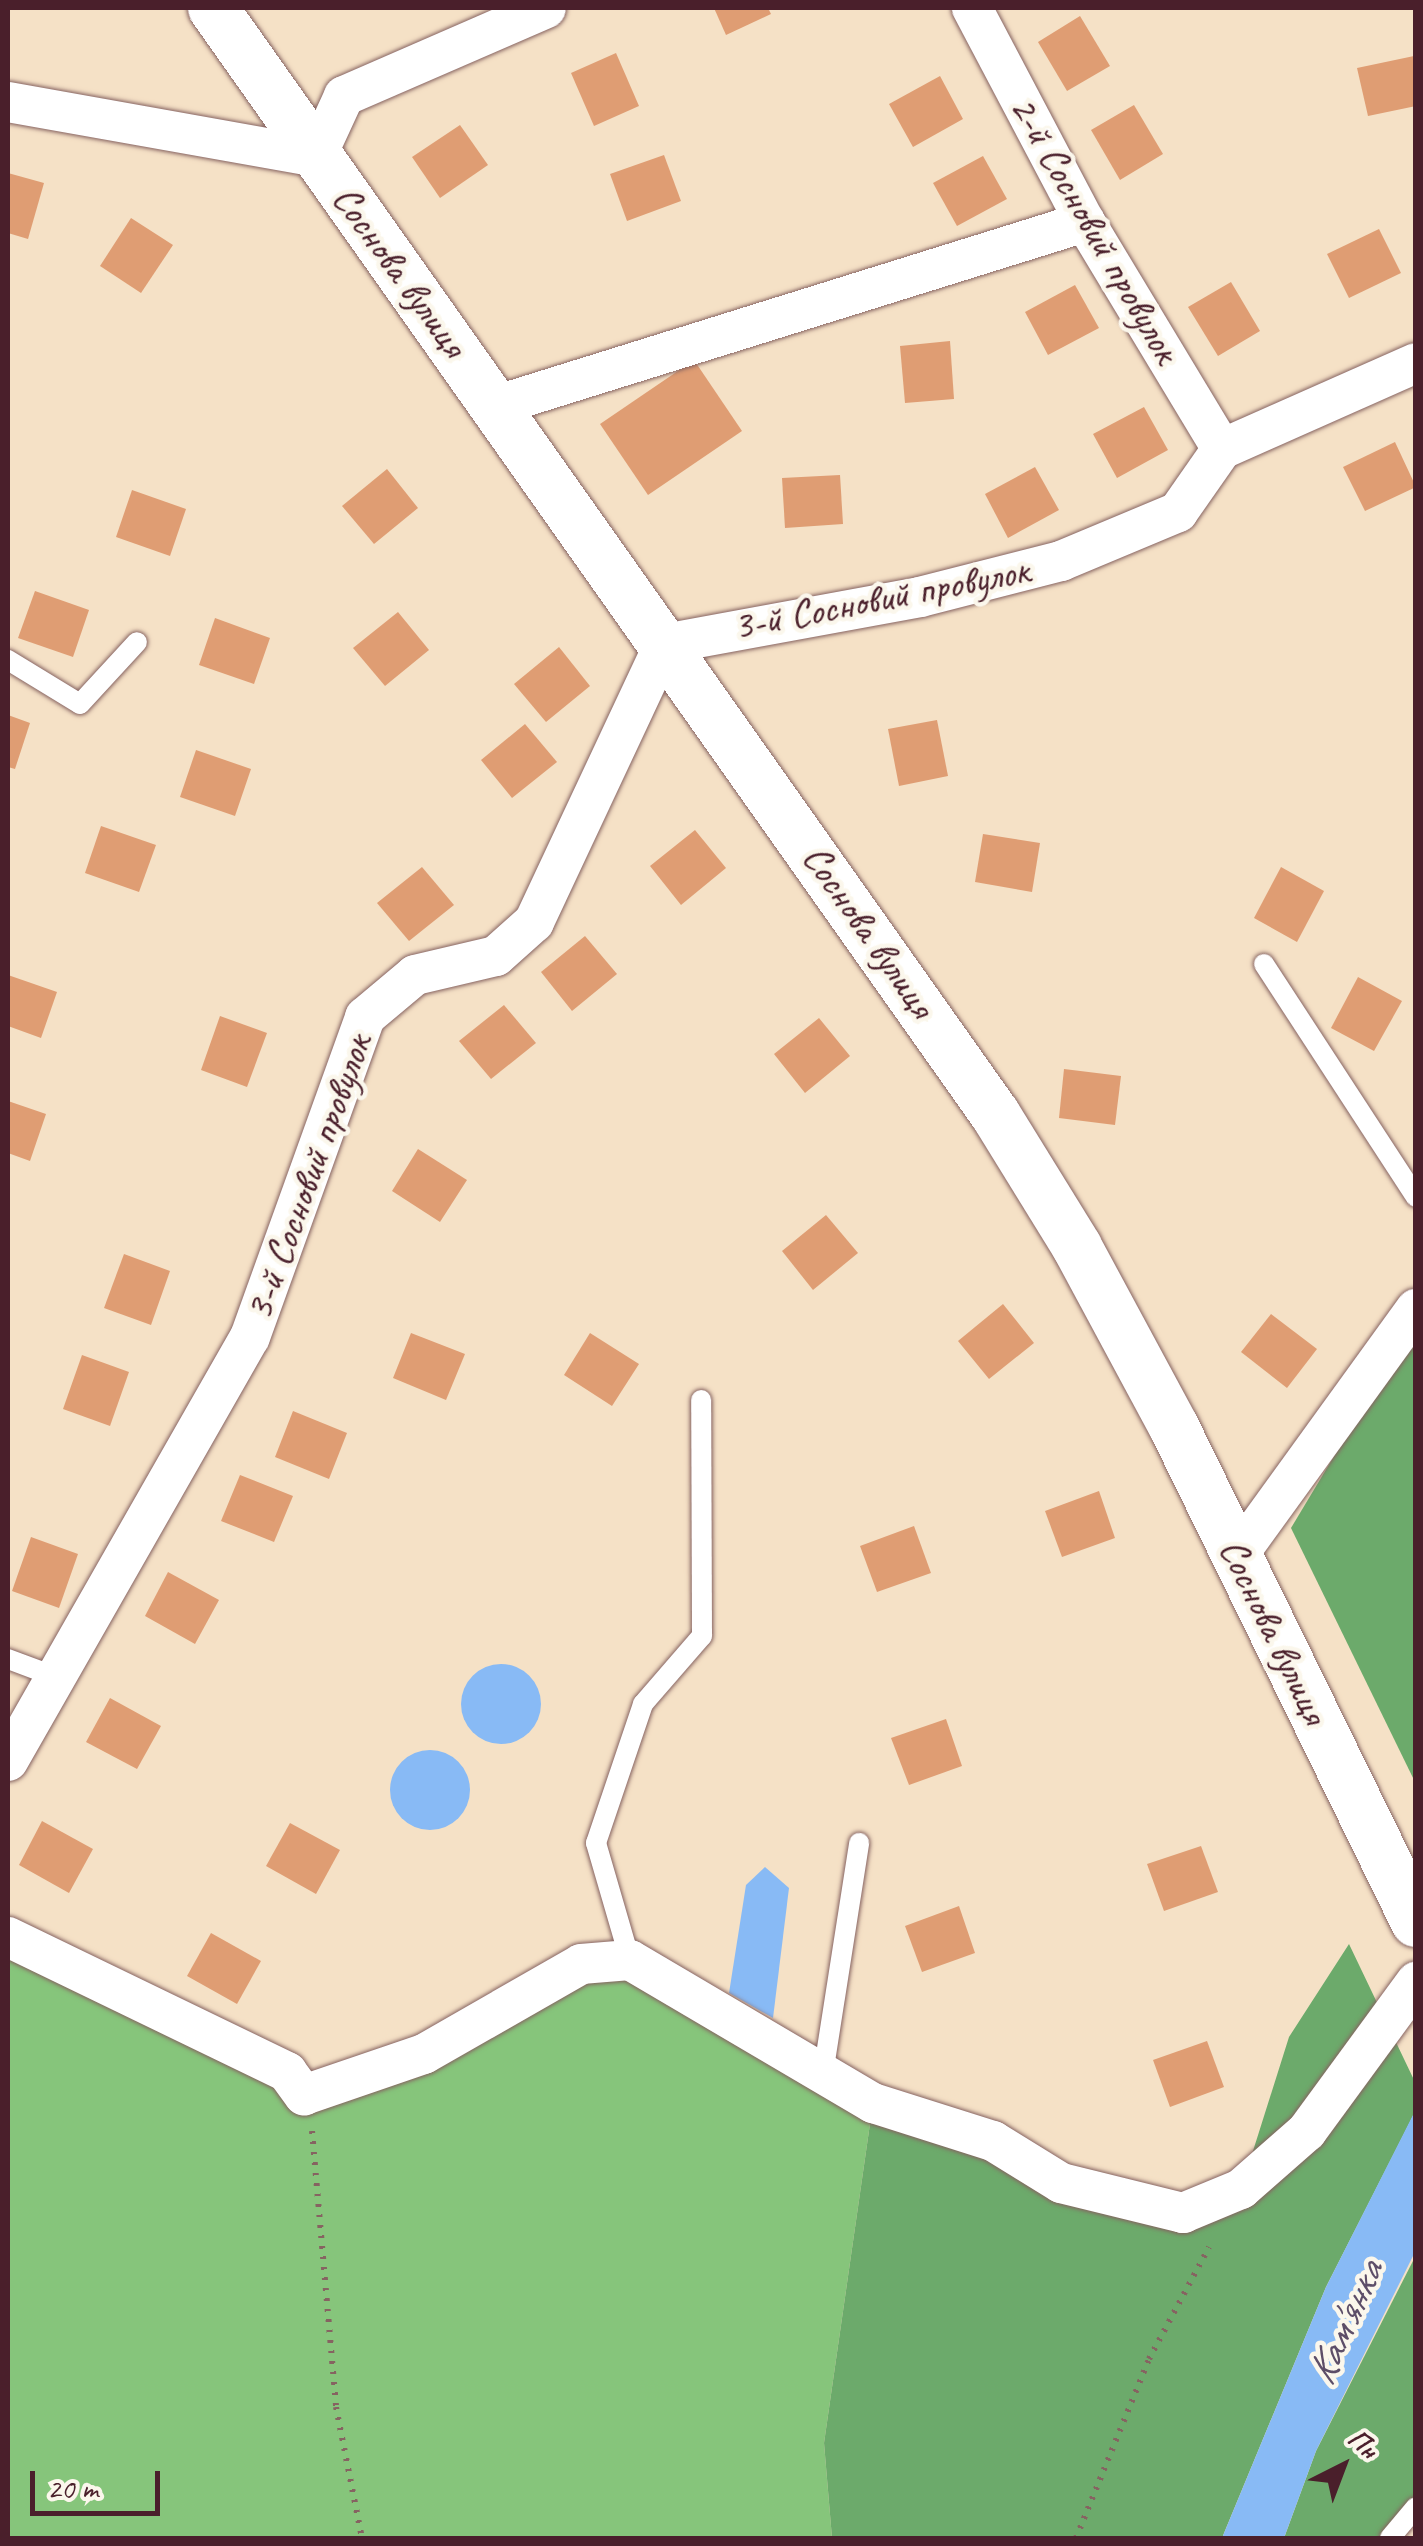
<!DOCTYPE html>
<html>
<head>
<meta charset="utf-8">
<style>
	body { margin:0 }
	#map { position:relative; width:1423px; height:2546px; overflow:hidden; background:#f5e1c6; font-family:Caveat,sans-serif }
	div>[style] { position:absolute }
	.green>* { inset:0; background:#86c57b }
	.forest>* { inset:0; background:#6caa6b }
	.water>* { inset:0; background:#88baf5 }
	.round { border-radius:50% }
	.building>* { inset:0; background:#df9d73 }
	.path>* { height:6px; margin-top:-3px; transform-origin:0; background:repeating-linear-gradient(90deg,#866361 0 2.5px,transparent 0 10.5px) }
	.roads { filter:drop-shadow(0 0 2px #866361) drop-shadow(0 0 2px #866361) }
	.service>* { height:20px; margin:-10px; padding:0 10px; transform-origin:10px; border-radius:10px; background:#fff }
	.minor>* { height:40px; margin:-20px; padding:0 20px; transform-origin:20px; border-radius:20px; background:#fff }
	.tertiary>* { height:50px; margin:-25px; padding:0 25px; transform-origin:25px; border-radius:25px; background:#fff }
	span { translate:-50% -50%; white-space:nowrap; text-align:center; line-height:1.15; -webkit-text-stroke:9px #fbf7ec; paint-order:stroke }
	.street-label { font-size:40px; color:#4a1f2b }
	.water-label { font-size:42px; color:#5d4e68; font-style:italic }
	.frame { position:absolute; inset:0; border:10px solid #4a1f2b; pointer-events:none }
	.north { position:absolute; left:1293px; top:2416px; width:100px; height:100px; -webkit-text-stroke:8px #fbf7ec; paint-order:stroke; rotate:42deg; font-size:28px; font-weight:700; line-height:40px; text-align:center; color:#4a1f2b }
	.north::after { content:''; display:block; margin:auto; width:35px; height:45px; background:#4a1f2b; clip-path:polygon(50% 0,100% 100%,50% 72%,0 100%) }
	.scale { position:absolute; left:30px; top:2471px; width:130px; height:45px; box-sizing:border-box; border:5px solid #4a1f2b; border-top:0; padding-left:12px; font-size:30px; line-height:35px; white-space:nowrap; color:#4a1f2b; -webkit-text-stroke:8px #fbf7ec; paint-order:stroke }
</style>
</head>
<body>
<div id="map">
	<div class="green">
		<i style="clip-path:polygon(8px 1937px,287px 2072px,356px 2079px,630px 1960px,873px 2103px,824px 2443px,832px 2538px,8px 2538px)"></i>
	</div>
	<div class="forest">
		<i style="clip-path:polygon(1415px 1321px,1415px 1782px,1291px 1528px)"></i>
		<i style="clip-path:polygon(1349px 1944px,1415px 2082px,1413px 2116px,1326px 2287px,1222px 2538px,832px 2538px,824px 2443px,873px 2103px,1183px 2213px,1241px 2189px,1289px 2037px)"></i>
		<i style="clip-path:polygon(1415px 2257px,1415px 2507px,1390px 2538px,1284px 2538px,1316px 2451px)"></i>
	</div>
	<div class="water">
		<i class="round" style="left:461px;top:1664px;width:80px;height:80px"></i>
		<i class="round" style="left:390px;top:1750px;width:80px;height:80px"></i>
		<i style="clip-path:polygon(765px 1867px,789px 1888px,773px 2018px,729px 1993px,746px 1885px)"></i>
		<i style="clip-path:polygon(1415px 2111px,1415px 2252px,1316px 2451px,1284px 2538px,1222px 2538px,1326px 2287px)"></i>
	</div>
	<div class="building">
		<i style="clip-path:polygon(714px 8px,768px 8px,771px 14px,726px 35px)"></i>
		<i style="clip-path:polygon(1080px 16px,1110px 66px,1067px 91px,1038px 42px)"></i>
		<i style="clip-path:polygon(616px 53px,639px 106px,594px 126px,571px 73px)"></i>
		<i style="clip-path:polygon(1414px 56px,1416px 106px,1368px 116px,1357px 68px)"></i>
		<i style="clip-path:polygon(940px 76px,963px 119px,913px 147px,889px 104px)"></i>
		<i style="clip-path:polygon(1134px 105px,1163px 154px,1120px 180px,1091px 130px)"></i>
		<i style="clip-path:polygon(460px 125px,488px 165px,440px 198px,412px 157px)"></i>
		<i style="clip-path:polygon(664px 155px,681px 201px,627px 221px,610px 174px)"></i>
		<i style="clip-path:polygon(983px 156px,1007px 199px,957px 226px,933px 183px)"></i>
		<i style="clip-path:polygon(8px 173px,44px 183px,28px 239px,8px 233px)"></i>
		<i style="clip-path:polygon(131px 218px,173px 245px,141px 293px,100px 266px)"></i>
		<i style="clip-path:polygon(1379px 229px,1401px 273px,1349px 298px,1327px 254px)"></i>
		<i style="clip-path:polygon(1231px 282px,1260px 331px,1218px 356px,1188px 307px)"></i>
		<i style="clip-path:polygon(1075px 285px,1099px 328px,1048px 355px,1025px 312px)"></i>
		<i style="clip-path:polygon(950px 341px,954px 399px,905px 403px,900px 346px)"></i>
		<i style="clip-path:polygon(694px 360px,742px 431px,648px 495px,600px 424px)"></i>
		<i style="clip-path:polygon(1144px 407px,1168px 450px,1117px 478px,1093px 434px)"></i>
		<i style="clip-path:polygon(1395px 442px,1416px 487px,1365px 511px,1343px 467px)"></i>
		<i style="clip-path:polygon(1035px 467px,1059px 510px,1008px 538px,985px 494px)"></i>
		<i style="clip-path:polygon(387px 469px,418px 508px,374px 544px,342px 506px)"></i>
		<i style="clip-path:polygon(840px 475px,843px 524px,785px 528px,782px 478px)"></i>
		<i style="clip-path:polygon(132px 490px,186px 509px,170px 556px,116px 537px)"></i>
		<i style="clip-path:polygon(35px 591px,89px 610px,73px 657px,18px 638px)"></i>
		<i style="clip-path:polygon(398px 612px,429px 650px,385px 686px,353px 648px)"></i>
		<i style="clip-path:polygon(215px 618px,270px 638px,254px 684px,199px 665px)"></i>
		<i style="clip-path:polygon(559px 647px,590px 686px,546px 722px,514px 684px)"></i>
		<i style="clip-path:polygon(8px 715px,30px 723px,15px 769px,8px 767px)"></i>
		<i style="clip-path:polygon(937px 720px,948px 776px,899px 786px,888px 729px)"></i>
		<i style="clip-path:polygon(525px 724px,557px 762px,512px 798px,481px 760px)"></i>
		<i style="clip-path:polygon(196px 750px,251px 769px,235px 816px,180px 797px)"></i>
		<i style="clip-path:polygon(101px 826px,156px 845px,139px 892px,85px 873px)"></i>
		<i style="clip-path:polygon(695px 830px,726px 868px,681px 905px,650px 866px)"></i>
		<i style="clip-path:polygon(983px 834px,1040px 843px,1032px 892px,975px 882px)"></i>
		<i style="clip-path:polygon(422px 867px,454px 905px,409px 941px,377px 903px)"></i>
		<i style="clip-path:polygon(1281px 867px,1324px 891px,1297px 942px,1254px 918px)"></i>
		<i style="clip-path:polygon(585px 936px,617px 974px,572px 1011px,541px 972px)"></i>
		<i style="clip-path:polygon(8px 975px,57px 992px,41px 1038px,8px 1026px)"></i>
		<i style="clip-path:polygon(1358px 977px,1402px 1001px,1374px 1051px,1331px 1028px)"></i>
		<i style="clip-path:polygon(504px 1005px,536px 1043px,491px 1079px,459px 1041px)"></i>
		<i style="clip-path:polygon(220px 1016px,267px 1033px,247px 1087px,201px 1070px)"></i>
		<i style="clip-path:polygon(819px 1018px,850px 1056px,805px 1093px,774px 1054px)"></i>
		<i style="clip-path:polygon(1064px 1069px,1121px 1076px,1115px 1125px,1059px 1118px)"></i>
		<i style="clip-path:polygon(8px 1101px,46px 1114px,30px 1161px,8px 1153px)"></i>
		<i style="clip-path:polygon(418px 1149px,467px 1180px,440px 1222px,392px 1191px)"></i>
		<i style="clip-path:polygon(826px 1215px,858px 1253px,813px 1290px,782px 1251px)"></i>
		<i style="clip-path:polygon(124px 1254px,170px 1271px,151px 1325px,104px 1308px)"></i>
		<i style="clip-path:polygon(1003px 1304px,1034px 1343px,989px 1379px,958px 1341px)"></i>
		<i style="clip-path:polygon(1271px 1314px,1317px 1349px,1287px 1388px,1241px 1352px)"></i>
		<i style="clip-path:polygon(411px 1333px,465px 1354px,446px 1400px,393px 1378px)"></i>
		<i style="clip-path:polygon(590px 1333px,639px 1364px,612px 1406px,564px 1375px)"></i>
		<i style="clip-path:polygon(82px 1355px,129px 1372px,110px 1426px,63px 1409px)"></i>
		<i style="clip-path:polygon(293px 1411px,347px 1433px,329px 1479px,275px 1457px)"></i>
		<i style="clip-path:polygon(240px 1475px,293px 1496px,274px 1542px,221px 1521px)"></i>
		<i style="clip-path:polygon(1099px 1491px,1115px 1538px,1062px 1557px,1045px 1511px)"></i>
		<i style="clip-path:polygon(914px 1526px,931px 1573px,877px 1592px,860px 1546px)"></i>
		<i style="clip-path:polygon(31px 1537px,78px 1554px,59px 1608px,12px 1591px)"></i>
		<i style="clip-path:polygon(168px 1572px,219px 1600px,195px 1644px,145px 1616px)"></i>
		<i style="clip-path:polygon(110px 1698px,161px 1726px,137px 1769px,86px 1742px)"></i>
		<i style="clip-path:polygon(946px 1719px,962px 1766px,909px 1785px,891px 1738px)"></i>
		<i style="clip-path:polygon(42px 1821px,93px 1849px,69px 1893px,19px 1865px)"></i>
		<i style="clip-path:polygon(290px 1823px,340px 1850px,316px 1894px,266px 1866px)"></i>
		<i style="clip-path:polygon(1201px 1846px,1218px 1892px,1164px 1911px,1147px 1864px)"></i>
		<i style="clip-path:polygon(959px 1906px,975px 1953px,922px 1972px,905px 1926px)"></i>
		<i style="clip-path:polygon(211px 1933px,261px 1961px,237px 2004px,187px 1976px)"></i>
		<i style="clip-path:polygon(1207px 2041px,1224px 2087px,1170px 2107px,1153px 2060px)"></i>
	</div>
	<div class="path">
		<i style="left:312px;top:2131px;width:277px;rotate:85deg"></i>
		<i style="left:336px;top:2407px;width:134px;rotate:78.8deg"></i>
		<i style="left:1076px;top:2538px;width:193px;rotate:-67.8deg"></i>
		<i style="left:1149px;top:2359px;width:127px;rotate:-61.8deg"></i>
	</div>
	<div class="roads">
		<div class="service">
			<i style="left:8px;top:660px;width:84px;rotate:31.4deg"></i>
			<i style="left:80px;top:704px;width:84px;rotate:-47.4deg"></i>
			<i style="left:1264px;top:964px;width:278px;rotate:56.9deg"></i>
			<i style="left:8px;top:1659px;width:46px;rotate:20.4deg"></i>
			<i style="left:630px;top:1960px;width:122px;rotate:-106.2deg"></i>
			<i style="left:596px;top:1843px;width:147px;rotate:-71.3deg"></i>
			<i style="left:643px;top:1704px;width:90px;rotate:-49.1deg"></i>
			<i style="left:702px;top:1636px;width:236px;rotate:-90.2deg"></i>
			<i style="left:823px;top:2074px;width:234px;rotate:-81.1deg"></i>
			<i style="left:1390px;top:2538px;width:40px;rotate:-50deg"></i>
		</div>
		<div class="minor">
			<i style="left:972px;top:8px;width:242px;rotate:62.2deg"></i>
			<i style="left:1085px;top:222px;width:265px;rotate:58.9deg"></i>
			<i style="left:8px;top:102px;width:313px;rotate:10.1deg"></i>
			<i style="left:316px;top:157px;width:67px;rotate:-65.3deg"></i>
			<i style="left:344px;top:96px;width:220px;rotate:-23.5deg"></i>
			<i style="left:498px;top:405px;width:615px;rotate:-17.32deg"></i>
			<i style="left:1237px;top:1556px;width:305px;rotate:-54.1deg"></i>
			<i style="left:8px;top:1761px;width:488px;rotate:-60.3deg"></i>
			<i style="left:250px;top:1337px;width:340px;rotate:-70.2deg"></i>
			<i style="left:365px;top:1017px;width:65px;rotate:-40deg"></i>
			<i style="left:415px;top:975px;width:83px;rotate:-13.2deg"></i>
			<i style="left:496px;top:956px;width:51px;rotate:-41.8deg"></i>
			<i style="left:534px;top:922px;width:307px;rotate:-64.9deg"></i>
			<i style="left:664px;top:644px;width:260px;rotate:-10.4deg"></i>
			<i style="left:920px;top:597px;width:146px;rotate:-14.3deg"></i>
			<i style="left:1061px;top:561px;width:127px;rotate:-22.7deg"></i>
			<i style="left:1178px;top:512px;width:77px;rotate:-55.1deg"></i>
			<i style="left:1222px;top:449px;width:212px;rotate:-23.9deg"></i>
			<i style="left:8px;top:1937px;width:310px;rotate:25.8deg"></i>
			<i style="left:287px;top:2072px;width:29px;rotate:54deg"></i>
			<i style="left:304px;top:2095px;width:127px;rotate:-18.9deg"></i>
			<i style="left:424px;top:2054px;width:181px;rotate:-29.8deg"></i>
			<i style="left:581px;top:1964px;width:49px;rotate:-4.7deg"></i>
			<i style="left:630px;top:1960px;width:282px;rotate:30.5deg"></i>
			<i style="left:873px;top:2103px;width:126px;rotate:17.6deg"></i>
			<i style="left:993px;top:2141px;width:80px;rotate:31.7deg"></i>
			<i style="left:1061px;top:2183px;width:126px;rotate:13.8deg"></i>
			<i style="left:1183px;top:2213px;width:63px;rotate:-22.5deg"></i>
			<i style="left:1241px;top:2189px;width:88px;rotate:-41.3deg"></i>
			<i style="left:1307px;top:2131px;width:185px;rotate:-53.8deg"></i>
		</div>
		<div class="tertiary">
			<i style="left:213px;top:8px;width:1355px;rotate:54.74deg"></i>
			<i style="left:995px;top:1114px;width:156px;rotate:58.3deg"></i>
			<i style="left:1077px;top:1247px;width:204px;rotate:61.7deg"></i>
			<i style="left:1174px;top:1427px;width:551px;rotate:63.95deg"></i>
		</div>
	</div>
	<div class="street-label">
		<span style="left:1095px;top:229px;rotate:60deg">2-й Сосновий провулок</span>
		<span style="left:400px;top:271px;rotate:54deg">Соснова вулиця</span>
		<span style="left:881px;top:598px;rotate:-11deg">3-й Сосновий провулок</span>
		<span style="left:869px;top:931px;rotate:55deg">Соснова вулиця</span>
		<span style="left:308px;top:1177px;rotate:-70deg">3-й Сосновий провулок</span>
		<span style="left:1274px;top:1631px;rotate:64deg">Соснова вулиця</span>
	</div>
	<div class="water-label">
		<span style="left:1345px;top:2323px;rotate:-66deg">Кам'янка</span>
	</div>
	<div class="frame"></div>
	<div class="north">Пн</div>
	<div class="scale">20 m</div>
</div>
</body>
</html>
